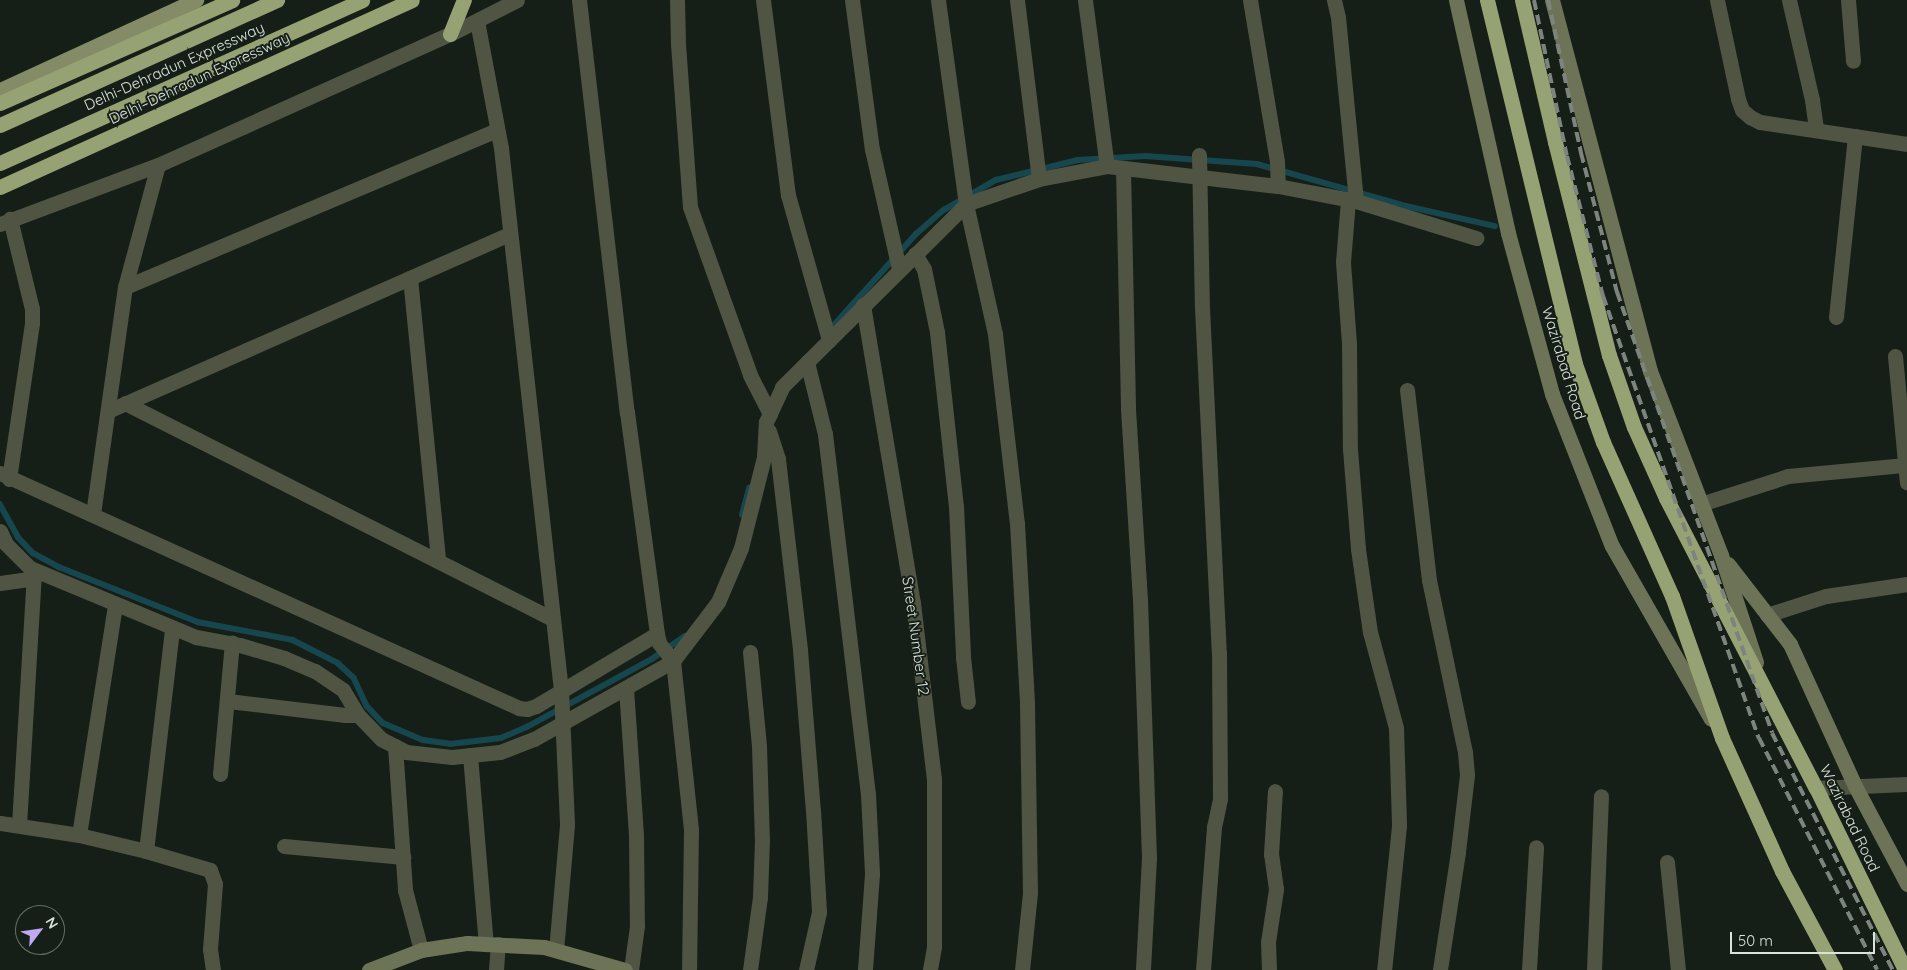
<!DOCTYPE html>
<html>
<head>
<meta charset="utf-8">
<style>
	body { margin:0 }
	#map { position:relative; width:1907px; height:970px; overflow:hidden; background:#161f17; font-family:Quicksand,sans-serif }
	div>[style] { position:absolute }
	.stream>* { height:5.5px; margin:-2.75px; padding:0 2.75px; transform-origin:2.75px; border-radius:2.75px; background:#17474e }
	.street>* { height:15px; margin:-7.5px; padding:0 7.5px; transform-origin:7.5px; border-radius:7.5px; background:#505442 }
	.secondary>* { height:15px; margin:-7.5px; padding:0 7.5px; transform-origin:7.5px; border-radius:7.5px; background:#6d7356 }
	.primary>* { height:15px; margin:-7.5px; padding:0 7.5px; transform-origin:7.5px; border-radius:7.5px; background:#838c66 }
	.highway>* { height:15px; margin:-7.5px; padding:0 7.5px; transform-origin:7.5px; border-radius:7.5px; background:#97a274 }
	.rail>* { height:4px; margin-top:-2px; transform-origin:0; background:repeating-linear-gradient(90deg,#7c847d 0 10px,transparent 0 15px) }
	span { translate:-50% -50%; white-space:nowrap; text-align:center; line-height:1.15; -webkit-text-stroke:4px #161f17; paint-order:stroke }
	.street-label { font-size:15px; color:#dbe2dc }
	.north { position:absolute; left:15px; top:905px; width:50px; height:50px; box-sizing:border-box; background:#161f17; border:1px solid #656d66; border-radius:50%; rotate:59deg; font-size:14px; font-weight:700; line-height:20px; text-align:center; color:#dbe2dc }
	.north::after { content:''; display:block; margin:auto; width:18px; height:22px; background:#c0a8f3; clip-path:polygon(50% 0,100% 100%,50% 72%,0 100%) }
	.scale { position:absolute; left:1730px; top:932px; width:145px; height:22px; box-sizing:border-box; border:2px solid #dbe2dc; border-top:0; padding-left:6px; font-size:15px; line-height:18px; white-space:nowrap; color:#dbe2dc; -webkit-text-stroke:4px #161f17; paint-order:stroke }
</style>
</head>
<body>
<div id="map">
	<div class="stream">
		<i style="left:833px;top:326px;width:124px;rotate:-47.9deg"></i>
		<i style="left:916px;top:234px;width:37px;rotate:-41deg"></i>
		<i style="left:944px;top:210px;width:60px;rotate:-30deg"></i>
		<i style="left:996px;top:180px;width:84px;rotate:-13.7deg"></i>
		<i style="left:1078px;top:160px;width:67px;rotate:-3.4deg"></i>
		<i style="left:1145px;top:156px;width:112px;rotate:4.1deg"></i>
		<i style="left:1257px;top:164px;width:155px;rotate:15.7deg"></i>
		<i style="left:1406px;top:206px;width:91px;rotate:12.7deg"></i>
		<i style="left:0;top:504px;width:38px;rotate:61deg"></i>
		<i style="left:18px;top:537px;width:22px;rotate:47deg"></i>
		<i style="left:33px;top:553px;width:30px;rotate:28deg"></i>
		<i style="left:59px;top:567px;width:149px;rotate:21.6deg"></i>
		<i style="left:198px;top:622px;width:97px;rotate:10.7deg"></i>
		<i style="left:293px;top:640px;width:51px;rotate:27.1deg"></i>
		<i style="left:338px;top:663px;width:22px;rotate:43deg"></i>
		<i style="left:354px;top:678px;width:31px;rotate:65deg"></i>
		<i style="left:367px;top:706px;width:23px;rotate:47deg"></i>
		<i style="left:383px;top:723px;width:43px;rotate:23deg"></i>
		<i style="left:423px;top:740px;width:27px;rotate:8deg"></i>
		<i style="left:450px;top:744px;width:51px;rotate:-6.7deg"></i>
		<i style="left:501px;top:738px;width:28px;rotate:-23deg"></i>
		<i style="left:527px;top:727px;width:142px;rotate:-28.5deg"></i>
		<i style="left:652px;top:659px;width:40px;rotate:-34.9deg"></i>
		<i style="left:742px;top:515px;width:28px;rotate:-75deg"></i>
	</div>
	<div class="street">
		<i style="left:579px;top:0;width:415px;rotate:83.4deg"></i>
		<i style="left:627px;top:412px;width:224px;rotate:82.3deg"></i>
		<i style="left:657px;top:634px;width:9px;rotate:77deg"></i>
		<i style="left:659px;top:643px;width:23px;rotate:52deg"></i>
		<i style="left:673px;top:661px;width:170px;rotate:83.9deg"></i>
		<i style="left:691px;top:830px;width:140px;rotate:90.8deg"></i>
		<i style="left:677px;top:0;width:44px;rotate:88.7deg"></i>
		<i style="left:678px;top:44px;width:163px;rotate:85.8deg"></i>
		<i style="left:690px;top:207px;width:178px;rotate:70.3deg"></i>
		<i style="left:750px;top:375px;width:44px;rotate:62.9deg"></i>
		<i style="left:763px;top:0;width:197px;rotate:82.7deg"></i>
		<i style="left:788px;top:195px;width:151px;rotate:74.2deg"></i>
		<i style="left:852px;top:0;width:150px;rotate:82.4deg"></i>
		<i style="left:872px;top:149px;width:123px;rotate:77.3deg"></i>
		<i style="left:938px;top:0;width:206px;rotate:82.2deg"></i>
		<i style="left:966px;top:204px;width:133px;rotate:77.4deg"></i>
		<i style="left:995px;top:334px;width:190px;rotate:83.4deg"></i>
		<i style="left:1017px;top:523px;width:181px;rotate:86.8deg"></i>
		<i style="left:1027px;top:704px;width:189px;rotate:89.1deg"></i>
		<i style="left:1030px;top:893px;width:77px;rotate:95.9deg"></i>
		<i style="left:1017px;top:0;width:180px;rotate:83deg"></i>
		<i style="left:1085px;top:0;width:167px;rotate:82.5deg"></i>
		<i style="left:1250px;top:0;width:164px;rotate:80.5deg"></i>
		<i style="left:1277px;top:162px;width:24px;rotate:88deg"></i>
		<i style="left:1334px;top:0;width:17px;rotate:77deg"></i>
		<i style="left:1338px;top:17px;width:185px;rotate:84.4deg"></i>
		<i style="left:1717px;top:0;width:101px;rotate:78deg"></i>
		<i style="left:1738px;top:99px;width:12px;rotate:70deg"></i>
		<i style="left:1742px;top:110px;width:11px;rotate:41deg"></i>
		<i style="left:1750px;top:117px;width:11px;rotate:27deg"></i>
		<i style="left:1760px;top:122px;width:149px;rotate:8.5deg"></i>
		<i style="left:1789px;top:0;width:103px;rotate:77deg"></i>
		<i style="left:1812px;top:100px;width:30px;rotate:82deg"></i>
		<i style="left:1848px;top:0;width:61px;rotate:85.3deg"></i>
		<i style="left:477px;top:21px;width:129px;rotate:79.3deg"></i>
		<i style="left:501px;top:148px;width:546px;rotate:83.69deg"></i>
		<i style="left:561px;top:691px;width:134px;rotate:87.4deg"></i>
		<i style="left:567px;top:825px;width:125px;rotate:95deg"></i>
		<i style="left:1199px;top:155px;width:153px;rotate:88.9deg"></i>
		<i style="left:1202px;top:308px;width:345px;rotate:87.2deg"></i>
		<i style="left:1219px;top:653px;width:146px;rotate:89.6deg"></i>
		<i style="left:1220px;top:799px;width:29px;rotate:102deg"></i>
		<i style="left:1214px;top:827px;width:143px;rotate:94.4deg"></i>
		<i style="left:1123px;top:168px;width:241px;rotate:88.8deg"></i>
		<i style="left:1128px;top:409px;width:191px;rotate:86.4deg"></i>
		<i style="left:1140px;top:600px;width:258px;rotate:88deg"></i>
		<i style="left:1149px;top:858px;width:112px;rotate:93.1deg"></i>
		<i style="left:1348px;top:200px;width:62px;rotate:94.6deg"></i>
		<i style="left:1343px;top:262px;width:82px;rotate:85.8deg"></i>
		<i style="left:1349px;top:344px;width:105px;rotate:89.5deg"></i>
		<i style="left:1350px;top:449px;width:100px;rotate:85.4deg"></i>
		<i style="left:1358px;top:549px;width:84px;rotate:81.8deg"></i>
		<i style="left:1370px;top:632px;width:99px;rotate:74.8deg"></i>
		<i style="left:1396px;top:728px;width:98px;rotate:88.2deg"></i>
		<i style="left:1399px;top:826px;width:145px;rotate:95.9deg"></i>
		<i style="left:0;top:224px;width:169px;rotate:-20.5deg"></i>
		<i style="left:158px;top:165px;width:320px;rotate:-24.2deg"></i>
		<i style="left:450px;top:34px;width:75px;rotate:-26.9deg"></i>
		<i style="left:915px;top:254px;width:17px;rotate:59deg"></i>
		<i style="left:924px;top:269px;width:64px;rotate:78.3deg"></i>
		<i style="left:937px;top:332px;width:175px;rotate:83.8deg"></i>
		<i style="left:956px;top:506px;width:151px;rotate:87.3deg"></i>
		<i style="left:963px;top:657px;width:45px;rotate:83.7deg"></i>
		<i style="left:410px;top:278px;width:284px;rotate:84.3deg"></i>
		<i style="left:125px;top:287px;width:404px;rotate:-22.9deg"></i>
		<i style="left:863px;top:305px;width:302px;rotate:80.5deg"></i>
		<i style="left:913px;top:603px;width:177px;rotate:83.2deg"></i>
		<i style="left:934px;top:779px;width:168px;rotate:90deg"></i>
		<i style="left:934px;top:947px;width:23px;rotate:100deg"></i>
		<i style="left:1836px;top:317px;width:182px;rotate:-84deg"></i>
		<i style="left:1895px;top:356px;width:127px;rotate:84.6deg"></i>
		<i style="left:807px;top:362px;width:74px;rotate:76deg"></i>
		<i style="left:825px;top:434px;width:363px;rotate:83.2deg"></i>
		<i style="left:868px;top:794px;width:80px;rotate:87.1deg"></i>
		<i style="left:872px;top:874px;width:96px;rotate:94.2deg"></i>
		<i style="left:1407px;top:390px;width:191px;rotate:83.4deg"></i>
		<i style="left:1429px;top:580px;width:176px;rotate:78.2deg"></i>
		<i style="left:1465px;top:752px;width:23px;rotate:85deg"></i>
		<i style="left:1467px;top:775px;width:78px;rotate:96.7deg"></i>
		<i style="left:1458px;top:852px;width:119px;rotate:98.7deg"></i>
		<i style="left:125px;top:403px;width:479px;rotate:26.8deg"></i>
		<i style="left:108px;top:411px;width:439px;rotate:-23.8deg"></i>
		<i style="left:769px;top:431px;width:29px;rotate:72deg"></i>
		<i style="left:778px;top:459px;width:192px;rotate:83.4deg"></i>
		<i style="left:800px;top:650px;width:161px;rotate:85.4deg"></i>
		<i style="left:813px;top:810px;width:102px;rotate:86.6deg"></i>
		<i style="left:819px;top:912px;width:59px;rotate:102.6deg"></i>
		<i style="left:0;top:473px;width:570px;rotate:24.36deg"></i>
		<i style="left:519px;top:708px;width:8px;rotate:7deg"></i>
		<i style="left:527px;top:709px;width:9px;rotate:-18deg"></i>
		<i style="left:536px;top:706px;width:141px;rotate:-30.8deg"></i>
		<i style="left:9px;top:479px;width:158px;rotate:-81.6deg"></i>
		<i style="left:32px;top:323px;width:14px;rotate:-90deg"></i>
		<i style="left:32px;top:309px;width:93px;rotate:-103.7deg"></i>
		<i style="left:1701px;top:504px;width:91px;rotate:-17.8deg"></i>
		<i style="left:1788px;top:476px;width:118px;rotate:-5.4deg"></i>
		<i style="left:93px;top:514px;width:229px;rotate:-82deg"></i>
		<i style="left:125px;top:287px;width:126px;rotate:-74.9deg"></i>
		<i style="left:0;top:531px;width:14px;rotate:65deg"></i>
		<i style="left:6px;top:544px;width:34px;rotate:45deg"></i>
		<i style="left:30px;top:568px;width:180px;rotate:22.6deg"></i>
		<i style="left:196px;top:637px;width:45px;rotate:10.3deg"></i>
		<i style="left:240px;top:645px;width:46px;rotate:16.5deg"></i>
		<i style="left:284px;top:658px;width:34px;rotate:23deg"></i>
		<i style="left:315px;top:671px;width:34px;rotate:34deg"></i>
		<i style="left:343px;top:690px;width:29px;rotate:59deg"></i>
		<i style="left:358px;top:715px;width:33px;rotate:46deg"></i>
		<i style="left:381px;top:739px;width:28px;rotate:27deg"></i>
		<i style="left:406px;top:752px;width:46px;rotate:6.2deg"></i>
		<i style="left:452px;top:757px;width:48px;rotate:-5.9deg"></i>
		<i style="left:500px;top:752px;width:36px;rotate:-21deg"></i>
		<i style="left:534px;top:739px;width:159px;rotate:-29.3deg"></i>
		<i style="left:673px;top:661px;width:74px;rotate:-52.7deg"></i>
		<i style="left:718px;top:602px;width:59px;rotate:-66.9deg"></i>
		<i style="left:741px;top:548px;width:94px;rotate:-75.8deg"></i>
		<i style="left:764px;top:457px;width:35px;rotate:-87deg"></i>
		<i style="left:766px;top:422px;width:38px;rotate:-65deg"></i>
		<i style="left:782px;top:387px;width:260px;rotate:-44.8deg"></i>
		<i style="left:966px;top:204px;width:77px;rotate:-18.9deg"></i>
		<i style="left:1039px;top:179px;width:69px;rotate:-10.8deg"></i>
		<i style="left:1107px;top:166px;width:172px;rotate:6.7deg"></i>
		<i style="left:1278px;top:186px;width:79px;rotate:10.9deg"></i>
		<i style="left:1356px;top:201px;width:126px;rotate:17.1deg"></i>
		<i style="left:0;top:583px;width:34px;rotate:-8deg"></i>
		<i style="left:1767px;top:615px;width:62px;rotate:-17.9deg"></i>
		<i style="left:1826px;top:596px;width:82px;rotate:-8.4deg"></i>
		<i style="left:750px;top:652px;width:94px;rotate:84.5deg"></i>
		<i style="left:759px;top:746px;width:94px;rotate:88.2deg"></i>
		<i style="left:762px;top:840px;width:57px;rotate:92deg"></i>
		<i style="left:760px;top:897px;width:74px;rotate:97.8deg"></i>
		<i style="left:626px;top:688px;width:148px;rotate:86.1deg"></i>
		<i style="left:636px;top:836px;width:90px;rotate:89.4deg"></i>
		<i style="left:637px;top:926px;width:44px;rotate:97.8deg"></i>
		<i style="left:228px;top:701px;width:118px;rotate:6.8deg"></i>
		<i style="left:345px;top:715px;width:13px"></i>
		<i style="left:395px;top:746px;width:144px;rotate:86deg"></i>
		<i style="left:405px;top:890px;width:62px;rotate:75.1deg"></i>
		<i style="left:470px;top:755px;width:190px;rotate:85.2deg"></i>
		<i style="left:220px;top:774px;width:132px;rotate:-84.8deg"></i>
		<i style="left:1816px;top:788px;width:91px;rotate:-2.5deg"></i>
		<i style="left:0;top:823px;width:80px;rotate:8.6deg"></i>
		<i style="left:79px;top:835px;width:69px;rotate:13.4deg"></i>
		<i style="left:146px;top:851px;width:67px;rotate:16.5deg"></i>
		<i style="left:210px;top:870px;width:15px;rotate:70deg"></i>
		<i style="left:215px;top:884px;width:65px;rotate:94.4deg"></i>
		<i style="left:210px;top:949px;width:21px;rotate:82deg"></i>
		<i style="left:19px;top:825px;width:255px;rotate:-86.6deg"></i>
		<i style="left:79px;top:835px;width:234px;rotate:-81.1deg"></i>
		<i style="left:284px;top:846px;width:120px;rotate:5.3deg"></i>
		<i style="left:146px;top:851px;width:225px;rotate:-83.3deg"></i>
		<i style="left:1667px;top:862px;width:109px;rotate:84.2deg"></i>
		<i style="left:496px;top:970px;width:26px;rotate:-86deg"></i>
		<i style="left:1269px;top:970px;width:28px;rotate:-92deg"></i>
		<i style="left:1268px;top:942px;width:54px;rotate:-81.4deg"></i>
		<i style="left:1276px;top:889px;width:35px;rotate:-98deg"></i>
		<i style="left:1271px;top:854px;width:63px;rotate:-86.4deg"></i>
		<i style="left:1529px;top:970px;width:123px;rotate:-86.7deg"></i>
		<i style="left:1594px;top:970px;width:174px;rotate:-87.7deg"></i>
	</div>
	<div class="secondary">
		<i style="left:1456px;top:0;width:239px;rotate:77.4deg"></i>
		<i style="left:1508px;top:233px;width:167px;rotate:74.7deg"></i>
		<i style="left:1552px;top:394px;width:163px;rotate:68.5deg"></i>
		<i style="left:1612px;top:546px;width:199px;rotate:60.2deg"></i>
		<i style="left:1552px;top:0;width:384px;rotate:75.2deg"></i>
		<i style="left:1650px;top:371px;width:197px;rotate:68.9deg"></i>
		<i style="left:1721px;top:555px;width:113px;rotate:71.9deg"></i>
		<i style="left:1728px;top:564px;width:101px;rotate:52.2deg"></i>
		<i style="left:1790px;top:644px;width:156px;rotate:65.4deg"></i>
		<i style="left:1855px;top:786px;width:111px;rotate:62deg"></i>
		<i style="left:369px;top:970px;width:56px;rotate:-21deg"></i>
		<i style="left:421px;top:950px;width:47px;rotate:-8.7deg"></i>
		<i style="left:467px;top:943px;width:77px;rotate:3deg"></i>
		<i style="left:544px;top:947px;width:84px;rotate:15.9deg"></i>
	</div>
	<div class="primary">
		<i style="left:0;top:90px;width:216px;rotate:-24.7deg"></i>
	</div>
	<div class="highway">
		<i style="left:1487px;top:0;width:374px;rotate:76.4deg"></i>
		<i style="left:1575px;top:364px;width:83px;rotate:70.3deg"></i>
		<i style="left:1603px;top:442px;width:169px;rotate:65.9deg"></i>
		<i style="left:1672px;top:596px;width:151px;rotate:70.6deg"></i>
		<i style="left:1722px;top:738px;width:146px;rotate:65.7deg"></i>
		<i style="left:1782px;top:871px;width:112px;rotate:61.8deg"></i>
		<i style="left:1522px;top:0;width:146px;rotate:76.9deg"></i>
		<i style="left:1555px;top:142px;width:220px;rotate:75.8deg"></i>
		<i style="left:1609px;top:355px;width:76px;rotate:70.9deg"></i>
		<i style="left:1634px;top:427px;width:78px;rotate:65.7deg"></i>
		<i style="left:1666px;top:498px;width:326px;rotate:62.7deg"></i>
		<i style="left:1816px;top:788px;width:203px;rotate:63.9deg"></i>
		<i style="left:450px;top:34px;width:37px;rotate:-68deg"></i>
		<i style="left:0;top:103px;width:254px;rotate:-23.9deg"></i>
		<i style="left:0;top:125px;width:304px;rotate:-24.3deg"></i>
		<i style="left:0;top:163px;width:397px;rotate:-24.2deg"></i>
		<i style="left:0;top:187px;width:452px;rotate:-24.4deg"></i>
	</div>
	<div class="rail">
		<i style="left:1534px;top:0;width:159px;rotate:78.1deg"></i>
		<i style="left:1567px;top:156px;width:145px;rotate:75.6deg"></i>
		<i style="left:1603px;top:296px;width:469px;rotate:70.6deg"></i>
		<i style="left:1759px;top:738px;width:260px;rotate:63deg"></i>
		<i style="left:1548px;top:0;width:157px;rotate:77.8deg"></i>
		<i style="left:1581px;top:153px;width:144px;rotate:75.5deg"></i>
		<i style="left:1617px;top:292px;width:467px;rotate:70.6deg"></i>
		<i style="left:1772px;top:733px;width:266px;rotate:63deg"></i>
	</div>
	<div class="street-label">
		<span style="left:174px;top:66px;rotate:-24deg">Delhi-Dehradun Expressway</span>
		<span style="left:199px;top:78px;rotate:-25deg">Delhi–Dehradun Expressway</span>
		<span style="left:1564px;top:363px;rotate:73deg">Wazirabad Road</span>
		<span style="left:916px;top:636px;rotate:82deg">Street Number 12</span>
		<span style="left:1850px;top:818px;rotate:64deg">Wazirabad Road</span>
	</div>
	<div class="north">N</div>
	<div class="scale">50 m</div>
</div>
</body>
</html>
